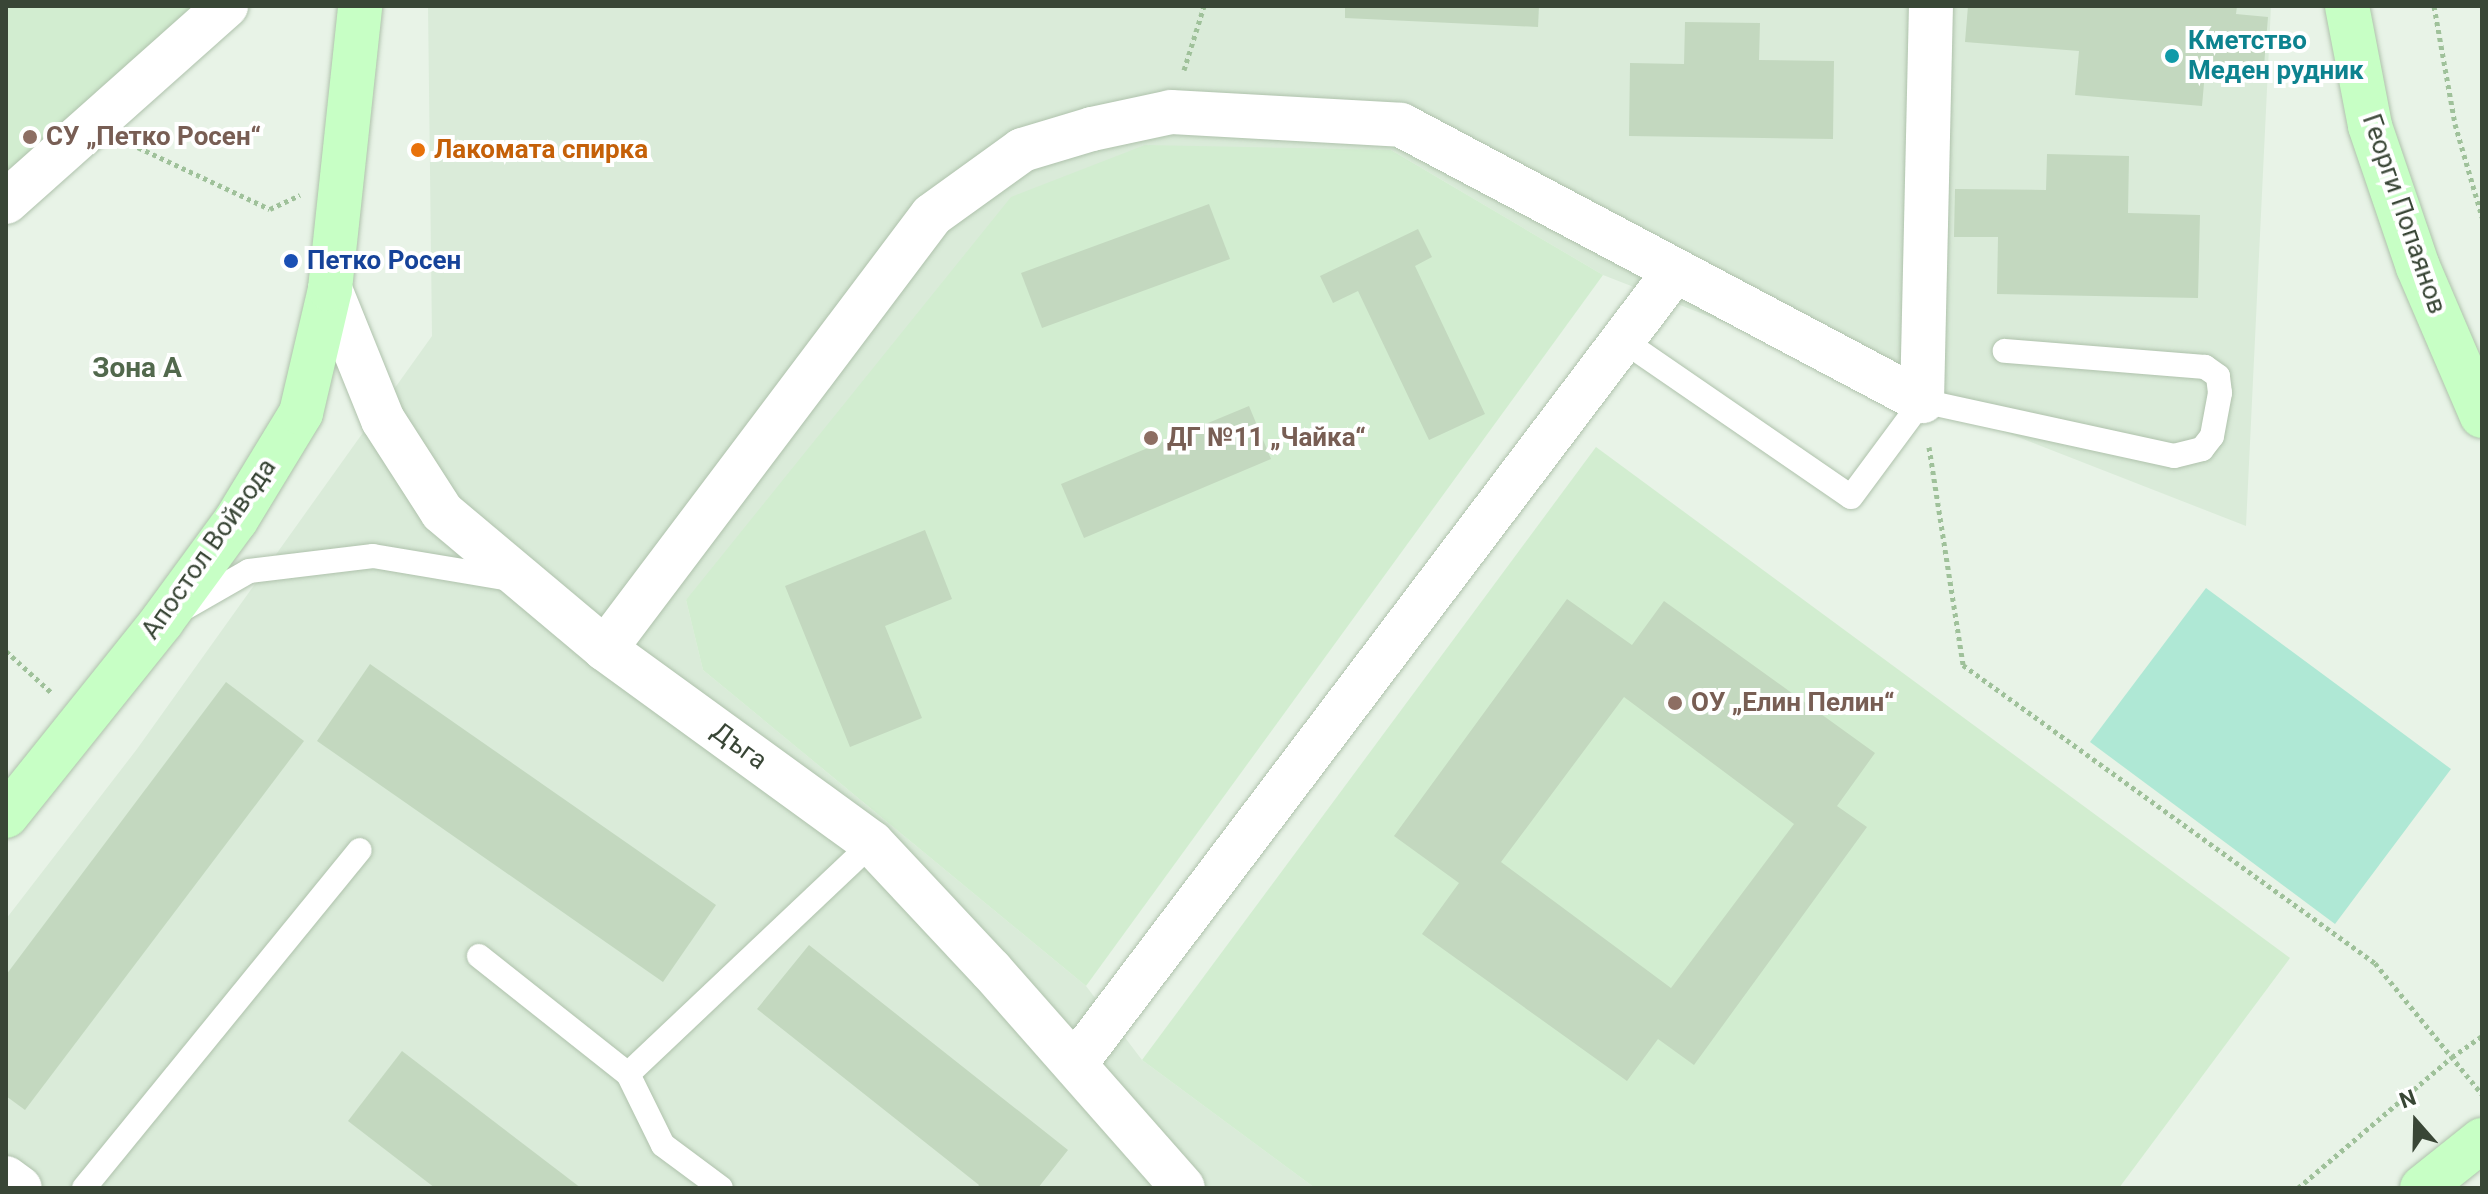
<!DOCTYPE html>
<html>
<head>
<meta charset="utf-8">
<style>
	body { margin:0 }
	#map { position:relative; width:2488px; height:1194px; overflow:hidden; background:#e8f3e7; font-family:Roboto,sans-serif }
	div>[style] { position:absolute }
	.residential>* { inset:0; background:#daebd9 }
	.education>* { inset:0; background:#d2edd0 }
	.green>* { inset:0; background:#afe8d5 }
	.building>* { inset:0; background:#c3d8bf }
	.path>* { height:5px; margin-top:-2.5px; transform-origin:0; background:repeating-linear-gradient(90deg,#9fc19a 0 4px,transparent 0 8px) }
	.roads { filter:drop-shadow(0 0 2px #afc2ac) drop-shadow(0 0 2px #afc2ac) }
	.lane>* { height:24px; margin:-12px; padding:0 12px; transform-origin:12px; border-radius:12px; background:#fff }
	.street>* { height:44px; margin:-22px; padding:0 22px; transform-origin:22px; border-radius:22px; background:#fff }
	.secondary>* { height:44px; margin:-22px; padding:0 22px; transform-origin:22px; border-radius:22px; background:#c7ffc5 }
	.dots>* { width:22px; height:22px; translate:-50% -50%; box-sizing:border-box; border:4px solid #fff; border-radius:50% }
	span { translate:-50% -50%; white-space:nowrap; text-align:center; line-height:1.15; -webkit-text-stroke:8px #fff; paint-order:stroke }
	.culture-label { font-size:26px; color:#0d838f; font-weight:700 }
	.left { translate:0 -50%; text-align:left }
	.education-label { font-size:26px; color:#785e54; font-weight:700 }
	.food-label { font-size:26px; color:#c56008; font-weight:700 }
	.street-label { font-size:26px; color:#394636 }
	.transit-label { font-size:26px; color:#164399; font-weight:700 }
	.neighbourhood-label { font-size:28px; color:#52694d; font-weight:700 }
	.frame { position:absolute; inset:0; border:8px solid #394636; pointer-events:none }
	.north { position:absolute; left:2376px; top:1082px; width:80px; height:80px; -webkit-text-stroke:6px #fff; paint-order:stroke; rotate:340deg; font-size:22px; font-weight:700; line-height:32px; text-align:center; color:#394636 }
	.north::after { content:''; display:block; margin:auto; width:28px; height:36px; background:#394636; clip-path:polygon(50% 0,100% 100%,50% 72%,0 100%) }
</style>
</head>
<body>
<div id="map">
	<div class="residential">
		<i style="clip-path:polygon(428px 6px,2271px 6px,2246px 526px,1603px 275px,1391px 150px,686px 600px,703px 670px,1086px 986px,1142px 1060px,1315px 1188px,6px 1188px,6px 919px,137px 749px,432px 336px)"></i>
	</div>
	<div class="education">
		<i style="clip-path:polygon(6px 6px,196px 6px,6px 180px)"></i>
		<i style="clip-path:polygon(1145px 145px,1391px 150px,1603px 275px,1086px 986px,703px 670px,686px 600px,1011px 197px)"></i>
		<i style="clip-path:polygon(1596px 447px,2290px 958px,2119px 1188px,1315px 1188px,1142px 1060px)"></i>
	</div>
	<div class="green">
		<i style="clip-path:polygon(2206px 588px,2451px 769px,2335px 924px,2090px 742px)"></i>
	</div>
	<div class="building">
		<i style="clip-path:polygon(1345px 6px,1539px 6px,1538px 27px,1345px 18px)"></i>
		<i style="clip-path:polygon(1968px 6px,2237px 6px,2236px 14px,2268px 17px,2264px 66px,2206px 61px,2202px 106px,2075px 95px,2079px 51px,1965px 42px)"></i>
		<i style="clip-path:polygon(1685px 22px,1760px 23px,1759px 60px,1834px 61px,1833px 139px,1629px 136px,1630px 63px,1684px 64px)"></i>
		<i style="clip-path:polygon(2047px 154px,2129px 156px,2128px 213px,2200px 215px,2198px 298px,1997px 294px,1998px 237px,1954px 237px,1955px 189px,2046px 190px)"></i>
		<i style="clip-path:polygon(1209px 204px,1230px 259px,1042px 328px,1021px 273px)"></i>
		<i style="clip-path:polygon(1418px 229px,1432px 257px,1415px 266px,1485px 414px,1429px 440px,1358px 291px,1333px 303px,1320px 276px)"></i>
		<i style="clip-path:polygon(1249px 406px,1271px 459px,1084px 538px,1061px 484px)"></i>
		<i style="clip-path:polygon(925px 530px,952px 599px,885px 626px,922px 718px,850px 747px,785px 586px)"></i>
		<i style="clip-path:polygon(evenodd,1567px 599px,1632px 645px,1664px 601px,1875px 753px,1837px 806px,1867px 827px,1694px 1065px,1658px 1039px,1627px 1081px,1422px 934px,1459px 883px,1394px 836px,1567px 599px,1624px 697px,1794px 824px,1671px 988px,1501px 862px,1624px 697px)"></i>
		<i style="clip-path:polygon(370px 664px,716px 905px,663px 982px,317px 741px)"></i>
		<i style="clip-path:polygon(226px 682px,304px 741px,25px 1110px,6px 1096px,6px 975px)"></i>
		<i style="clip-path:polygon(809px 945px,1068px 1150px,1038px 1188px,977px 1188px,979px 1185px,757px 1009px)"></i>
		<i style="clip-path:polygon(402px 1051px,581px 1188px,435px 1188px,348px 1121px)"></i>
	</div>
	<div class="path">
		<i style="left:2434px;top:6px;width:120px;rotate:79.9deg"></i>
		<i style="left:2455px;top:124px;width:97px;rotate:73.8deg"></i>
		<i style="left:1184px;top:70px;width:67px;rotate:-72.6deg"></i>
		<i style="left:131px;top:144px;width:153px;rotate:25.1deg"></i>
		<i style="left:270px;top:209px;width:33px;rotate:-25deg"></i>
		<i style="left:1929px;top:447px;width:221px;rotate:81.1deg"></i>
		<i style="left:1963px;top:665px;width:508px;rotate:35.88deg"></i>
		<i style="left:2375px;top:963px;width:169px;rotate:50.8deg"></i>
		<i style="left:6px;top:651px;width:62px;rotate:42.4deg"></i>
		<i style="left:2298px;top:1188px;width:202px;rotate:-40.4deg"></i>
		<i style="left:2452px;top:1057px;width:37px;rotate:-35deg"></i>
	</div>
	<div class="roads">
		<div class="lane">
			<i style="left:1624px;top:341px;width:275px;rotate:34.5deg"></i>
			<i style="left:1851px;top:497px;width:119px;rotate:-53.5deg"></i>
			<i style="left:1922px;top:401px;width:258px;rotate:12.3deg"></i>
			<i style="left:2174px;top:456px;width:29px;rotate:-14deg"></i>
			<i style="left:2202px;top:449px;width:16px;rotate:-52deg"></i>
			<i style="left:2212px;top:436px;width:44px;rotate:-79.5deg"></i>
			<i style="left:2220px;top:393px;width:17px;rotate:-97deg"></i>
			<i style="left:2218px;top:376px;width:16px;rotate:-145deg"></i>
			<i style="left:2205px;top:367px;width:201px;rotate:-175.4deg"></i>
			<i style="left:181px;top:610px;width:78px;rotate:-29.8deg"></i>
			<i style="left:249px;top:571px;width:125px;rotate:-6.9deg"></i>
			<i style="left:373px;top:556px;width:140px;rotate:9.5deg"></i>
			<i style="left:479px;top:956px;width:190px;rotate:38.4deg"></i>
			<i style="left:628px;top:1074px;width:336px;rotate:-43.4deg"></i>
			<i style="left:628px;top:1074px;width:79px;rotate:63.8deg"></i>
			<i style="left:663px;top:1145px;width:72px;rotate:36.6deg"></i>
			<i style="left:84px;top:1188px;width:436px;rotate:-50.8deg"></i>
		</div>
		<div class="street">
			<i style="left:6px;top:202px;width:295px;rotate:-41.7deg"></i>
			<i style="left:330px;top:289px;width:141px;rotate:68deg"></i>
			<i style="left:383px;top:420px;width:109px;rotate:57.3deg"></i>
			<i style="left:442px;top:512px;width:213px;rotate:40deg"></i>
			<i style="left:605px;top:649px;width:330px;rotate:36deg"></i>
			<i style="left:872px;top:843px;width:174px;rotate:46.9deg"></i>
			<i style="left:991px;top:970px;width:290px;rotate:48.6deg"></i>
			<i style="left:605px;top:649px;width:543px;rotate:-53deg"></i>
			<i style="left:932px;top:215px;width:111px;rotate:-35.8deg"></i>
			<i style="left:1022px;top:150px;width:73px;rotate:-16.7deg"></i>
			<i style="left:1092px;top:129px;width:81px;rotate:-12.1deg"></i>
			<i style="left:1171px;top:112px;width:230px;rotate:3.2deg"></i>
			<i style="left:1401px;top:125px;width:590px;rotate:27.91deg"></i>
			<i style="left:1922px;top:401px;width:395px;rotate:-88.7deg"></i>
			<i style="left:1075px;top:1064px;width:994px;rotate:-52.89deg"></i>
			<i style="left:6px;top:1178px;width:17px;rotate:36deg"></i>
		</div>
		<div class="secondary">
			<i style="left:2347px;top:6px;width:122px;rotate:79.1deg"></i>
			<i style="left:2370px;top:126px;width:149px;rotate:71.2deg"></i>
			<i style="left:2418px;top:267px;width:162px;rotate:66.8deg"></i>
			<i style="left:6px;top:816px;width:250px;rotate:-51.3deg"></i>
			<i style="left:162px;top:621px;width:125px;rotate:-53.8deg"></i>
			<i style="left:236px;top:520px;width:125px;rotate:-58.7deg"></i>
			<i style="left:301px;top:413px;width:127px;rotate:-76.8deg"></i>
			<i style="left:330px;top:289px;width:285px;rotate:-83.9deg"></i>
			<i style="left:2422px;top:1188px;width:77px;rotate:-38.7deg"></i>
		</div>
	</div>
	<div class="dots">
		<i style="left:2172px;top:56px;background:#0f9aa8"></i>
		<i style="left:30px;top:137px;background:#8d6e63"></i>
		<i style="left:418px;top:150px;background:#e8710a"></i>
		<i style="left:291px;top:261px;background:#1a4fb4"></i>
		<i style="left:1151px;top:438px;background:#8d6e63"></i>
		<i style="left:1675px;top:703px;background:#8d6e63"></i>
	</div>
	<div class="culture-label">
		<span class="left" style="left:2188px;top:56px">Кметство<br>Меден рудник</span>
	</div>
	<div class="education-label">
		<span class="left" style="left:46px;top:137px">СУ „Петко Росен“</span>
		<span class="left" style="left:1167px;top:438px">ДГ №11 „Чайка“</span>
		<span class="left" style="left:1691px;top:703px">ОУ „Елин Пелин“</span>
	</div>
	<div class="food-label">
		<span class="left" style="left:434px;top:150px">Лакомата спирка</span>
	</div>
	<div class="street-label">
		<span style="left:2404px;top:214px;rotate:71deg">Георги Попаянов</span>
		<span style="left:209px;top:549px;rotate:-55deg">Апостол Войвода</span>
		<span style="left:739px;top:746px;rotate:36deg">Дъга</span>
	</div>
	<div class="transit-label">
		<span class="left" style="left:307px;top:261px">Петко Росен</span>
	</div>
	<div class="neighbourhood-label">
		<span style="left:137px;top:368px">Зона А</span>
	</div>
	<div class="frame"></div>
	<div class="north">N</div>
</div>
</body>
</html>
